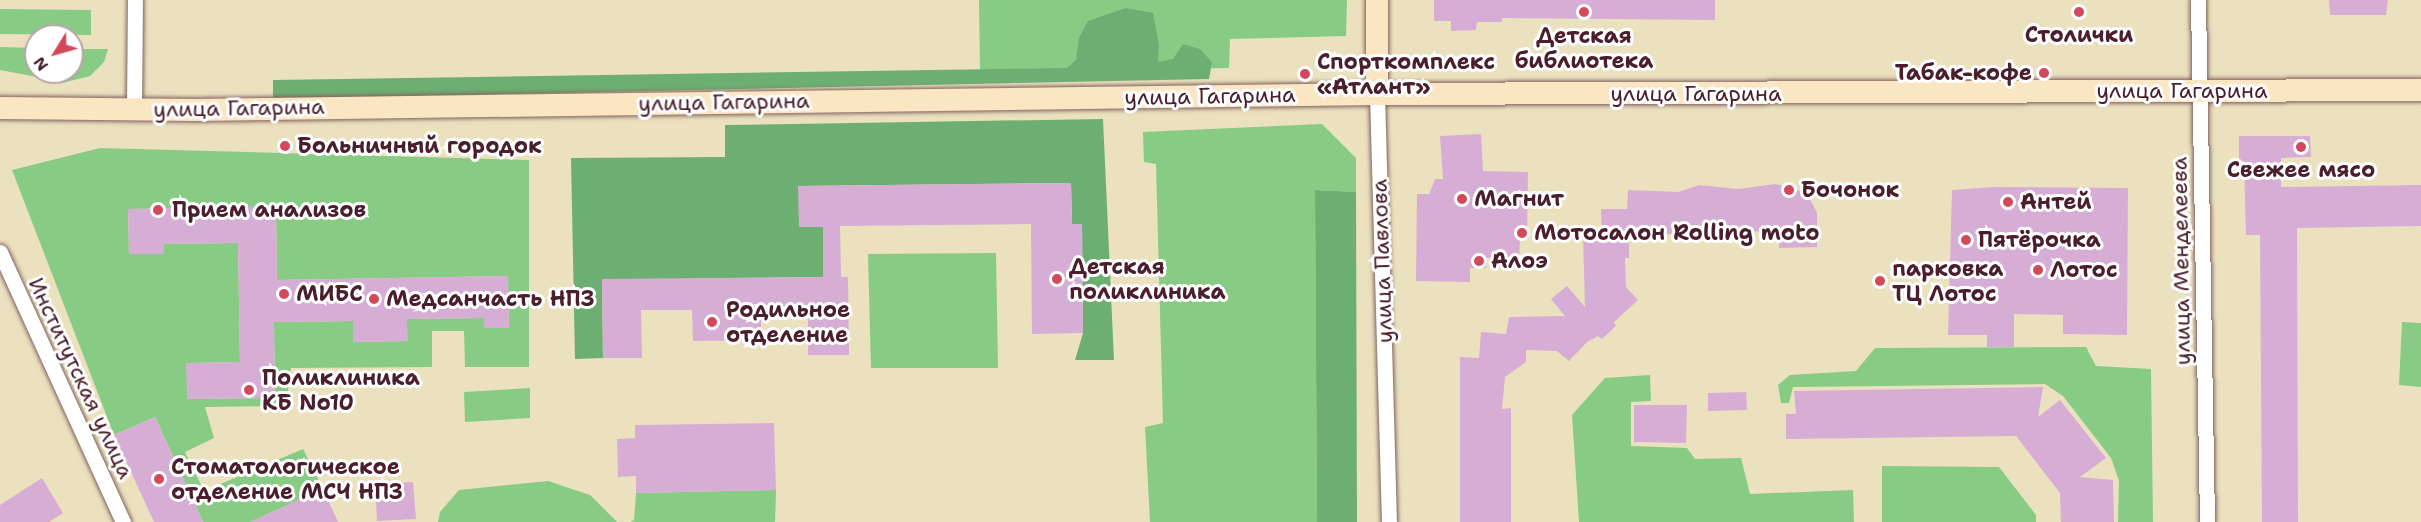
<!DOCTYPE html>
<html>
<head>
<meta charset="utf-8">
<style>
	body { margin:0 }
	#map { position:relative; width:2421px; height:522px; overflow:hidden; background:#ebe1bf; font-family:"Shantell Sans",sans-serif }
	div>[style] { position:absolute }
	.green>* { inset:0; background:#87cb85 }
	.forest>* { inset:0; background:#6daf72 }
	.building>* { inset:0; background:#d6aed5 }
	.roads { filter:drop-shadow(0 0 2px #82635f) drop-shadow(0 0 2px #82635f) }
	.street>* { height:15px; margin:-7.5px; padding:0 7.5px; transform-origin:7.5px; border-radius:7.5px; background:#fff }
	.secondary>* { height:22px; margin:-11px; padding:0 11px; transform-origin:11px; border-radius:11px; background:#fbe6c3 }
	.dots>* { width:16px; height:16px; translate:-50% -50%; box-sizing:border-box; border:3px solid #fff; border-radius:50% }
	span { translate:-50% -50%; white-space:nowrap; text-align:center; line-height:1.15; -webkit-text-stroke:6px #fff; paint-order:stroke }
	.poi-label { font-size:22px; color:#4a1f2b; font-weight:700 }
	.left { translate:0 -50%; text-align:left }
	.right { translate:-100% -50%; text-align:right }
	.street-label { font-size:22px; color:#4a1f2b }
	.north { position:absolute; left:24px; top:24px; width:60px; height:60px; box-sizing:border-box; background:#fff; border:2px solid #b7a5aa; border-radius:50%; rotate:233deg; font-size:16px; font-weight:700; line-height:24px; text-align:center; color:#4a1f2b }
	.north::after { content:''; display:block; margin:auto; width:21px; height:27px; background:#d1495b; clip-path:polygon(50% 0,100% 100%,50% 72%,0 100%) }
</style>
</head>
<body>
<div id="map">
	<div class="green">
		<i style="clip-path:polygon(979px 0,1347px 0,1346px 36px,1230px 39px,1229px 68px,980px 72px)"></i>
		<i style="clip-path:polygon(0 9px,91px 10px,91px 35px,0 34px)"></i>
		<i style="clip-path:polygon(0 47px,36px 48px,36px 72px,48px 72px,48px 79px,0 70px)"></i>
		<i style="clip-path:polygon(72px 49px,108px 49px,104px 62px,90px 76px,62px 83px,62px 72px,72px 72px)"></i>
		<i style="clip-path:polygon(1322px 124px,1356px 158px,1356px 192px,1315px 190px,1317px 522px,1150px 522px,1145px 427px,1163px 423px,1156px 164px,1144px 162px,1143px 132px)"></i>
		<i style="clip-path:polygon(evenodd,100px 148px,529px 160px,529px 367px,465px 367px,464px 331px,432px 331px,432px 367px,291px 368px,286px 406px,205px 407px,214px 438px,185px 452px,204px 491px,303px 449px,323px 489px,250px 522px,203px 522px,155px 417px,114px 435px,12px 170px,100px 148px,276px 207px,277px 280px,508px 276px,509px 328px,485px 328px,484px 318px,407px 319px,407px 341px,354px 342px,353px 321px,274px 322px,275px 398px,187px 399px,187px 363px,240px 362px,238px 243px,164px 244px,164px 254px,129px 254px,128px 209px,276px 207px)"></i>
		<i style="clip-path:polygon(996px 253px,998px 368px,871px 368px,868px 254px)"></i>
		<i style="clip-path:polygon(2402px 322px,2421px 323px,2421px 387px,2399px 385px)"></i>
		<i style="clip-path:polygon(2086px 347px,2096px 366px,2151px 369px,2153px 522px,2118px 522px,2119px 481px,2111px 458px,2063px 396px,2045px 384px,1793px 387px,1789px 403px,1781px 403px,1778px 385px,1790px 375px,1856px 371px,1875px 348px)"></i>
		<i style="clip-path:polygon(1650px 375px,1651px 401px,1631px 402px,1631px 446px,1687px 448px,1695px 459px,1741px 458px,1750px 494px,1853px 490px,1854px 522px,1579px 522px,1572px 415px,1605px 378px)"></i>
		<i style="clip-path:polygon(530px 388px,530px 418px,465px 422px,464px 392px)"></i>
		<i style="clip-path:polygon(1882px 466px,1999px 467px,2036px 515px,2036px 522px,1882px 522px)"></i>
		<i style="clip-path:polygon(548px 481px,590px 495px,617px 522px,438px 522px,440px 512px,459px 490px)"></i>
		<i style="clip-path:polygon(776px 490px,775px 522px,630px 522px,634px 520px,636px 493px)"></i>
	</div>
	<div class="forest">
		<i style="clip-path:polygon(1126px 8px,1153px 13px,1159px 45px,1158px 62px,1173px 59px,1183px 44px,1200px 49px,1212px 62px,1209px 79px,273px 99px,273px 80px,1067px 68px,1076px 60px,1079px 38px,1088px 21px)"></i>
		<i style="clip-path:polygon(1103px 119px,1114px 360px,1075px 360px,1083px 333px,1082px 225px,1072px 224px,1071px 183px,799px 186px,799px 227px,823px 227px,823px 277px,602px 280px,603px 358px,575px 359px,571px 158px,725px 157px,725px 125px)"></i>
		<i style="clip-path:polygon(1315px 190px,1356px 192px,1357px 522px,1317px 522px)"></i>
	</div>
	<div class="building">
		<i style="clip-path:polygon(1434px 0,1715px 0,1715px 20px,1502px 18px,1502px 22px,1477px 22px,1476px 30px,1451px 31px,1451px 21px,1434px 21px)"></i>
		<i style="clip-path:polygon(2329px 0,2388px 0,2386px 15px,2330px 15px)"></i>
		<i style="clip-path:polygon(1481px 134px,1483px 171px,1528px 172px,1527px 239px,1520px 239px,1519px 258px,1487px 258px,1486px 268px,1470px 268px,1470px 282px,1416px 281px,1417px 194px,1429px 194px,1435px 179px,1443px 179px,1440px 136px)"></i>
		<i style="clip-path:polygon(2239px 136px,2310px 136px,2311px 157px,2281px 158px,2281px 187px,2421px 185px,2421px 226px,2297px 228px,2298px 522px,2262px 522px,2260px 235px,2246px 235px,2244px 161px,2239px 161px)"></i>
		<i style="clip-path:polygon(1071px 183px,1072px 224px,1082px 224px,1083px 333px,1032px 334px,1031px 224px,840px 226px,841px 277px,848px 277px,849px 355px,808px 355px,808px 307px,761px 307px,761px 340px,693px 341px,692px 310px,641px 310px,642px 358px,603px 358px,602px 279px,823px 277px,823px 227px,799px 227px,798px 186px)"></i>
		<i style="clip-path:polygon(1775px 184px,1796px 189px,1809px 197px,1817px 213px,1817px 247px,1779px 248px,1780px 232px,1739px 231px,1735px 236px,1662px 234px,1661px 238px,1629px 239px,1629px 258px,1625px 258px,1626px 287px,1638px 300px,1614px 322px,1616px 326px,1602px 339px,1598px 336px,1587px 342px,1569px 361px,1557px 351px,1526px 350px,1526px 362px,1505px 377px,1502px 409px,1511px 408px,1511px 522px,1460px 522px,1460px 357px,1479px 358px,1481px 332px,1506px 334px,1509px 317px,1565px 316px,1551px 299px,1567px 286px,1585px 307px,1583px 235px,1602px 236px,1601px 209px,1627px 209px,1628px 190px,1678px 192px,1699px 185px,1738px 189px)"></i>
		<i style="clip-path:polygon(1994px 187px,2128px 188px,2127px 335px,2063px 334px,2063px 315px,2014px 314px,2014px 347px,1987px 347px,1987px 335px,1948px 335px,1952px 190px)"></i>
		<i style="clip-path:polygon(276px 206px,277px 280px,508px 276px,509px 328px,484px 328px,484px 318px,407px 319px,408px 341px,353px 342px,353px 321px,274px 322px,275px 398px,187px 399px,186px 363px,240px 362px,238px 243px,164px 244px,164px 254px,129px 254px,128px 209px)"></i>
		<i style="clip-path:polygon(2043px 387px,2038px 417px,2060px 400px,2106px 458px,2080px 477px,2113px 480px,2114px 522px,2061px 522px,2060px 493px,2016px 436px,1786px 439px,1786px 414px,1796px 414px,1794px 391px)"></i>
		<i style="clip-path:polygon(1746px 392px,1747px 410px,1708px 411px,1708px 393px)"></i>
		<i style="clip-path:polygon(1634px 405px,1687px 405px,1686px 443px,1634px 442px)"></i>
		<i style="clip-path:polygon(155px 417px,203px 522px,154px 522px,114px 435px)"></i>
		<i style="clip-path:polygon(774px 423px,776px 490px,636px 493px,636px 476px,618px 477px,617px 439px,635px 438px,635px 425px)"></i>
		<i style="clip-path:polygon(42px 478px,63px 513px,49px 522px,0 522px,0 505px)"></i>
		<i style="clip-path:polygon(413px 482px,416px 519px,377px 521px,375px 484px)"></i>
		<i style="clip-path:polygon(323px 489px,338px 522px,250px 522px)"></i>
	</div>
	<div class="roads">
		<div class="street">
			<i style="left:2198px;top:0;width:522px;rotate:89.01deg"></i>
			<i style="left:1377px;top:94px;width:428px;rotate:88.4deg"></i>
			<i style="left:134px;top:109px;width:109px;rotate:-89.5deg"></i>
			<i style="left:0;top:252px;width:297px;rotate:65.5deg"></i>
		</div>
		<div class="secondary">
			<i style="left:1377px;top:0;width:94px;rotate:90deg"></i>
			<i style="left:0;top:108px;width:195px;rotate:0.6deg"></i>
			<i style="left:195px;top:110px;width:1182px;rotate:-0.78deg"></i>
			<i style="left:1377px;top:94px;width:1044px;rotate:-0.22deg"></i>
		</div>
	</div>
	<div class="dots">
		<i style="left:1584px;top:12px;background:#d1495b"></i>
		<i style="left:2079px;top:12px;background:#d1495b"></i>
		<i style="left:2044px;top:73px;background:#d1495b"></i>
		<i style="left:1305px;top:74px;background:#d1495b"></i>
		<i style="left:285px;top:146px;background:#d1495b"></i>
		<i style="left:2301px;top:147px;background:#d1495b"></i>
		<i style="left:1789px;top:190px;background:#d1495b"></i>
		<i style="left:1462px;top:199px;background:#d1495b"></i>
		<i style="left:2008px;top:202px;background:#d1495b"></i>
		<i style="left:158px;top:210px;background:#d1495b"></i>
		<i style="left:1522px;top:233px;background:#d1495b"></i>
		<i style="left:1966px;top:240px;background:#d1495b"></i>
		<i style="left:1479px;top:261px;background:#d1495b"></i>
		<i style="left:2038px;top:270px;background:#d1495b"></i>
		<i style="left:1057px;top:279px;background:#d1495b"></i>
		<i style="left:1880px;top:281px;background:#d1495b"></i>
		<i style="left:284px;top:294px;background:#d1495b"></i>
		<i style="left:374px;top:299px;background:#d1495b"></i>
		<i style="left:712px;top:322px;background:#d1495b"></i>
		<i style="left:249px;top:390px;background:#d1495b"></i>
		<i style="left:159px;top:479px;background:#d1495b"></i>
	</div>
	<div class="poi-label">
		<span style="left:1584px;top:48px">Детская<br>библиотека</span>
		<span style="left:2079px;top:35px">Столички</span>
		<span class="left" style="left:1317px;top:74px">Спорткомплекс<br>«Атлант»</span>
		<span class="right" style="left:2032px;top:73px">Табак-кофе</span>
		<span class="left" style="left:297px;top:146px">Больничный городок</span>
		<span style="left:2301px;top:170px">Свежее мясо</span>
		<span class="left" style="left:1801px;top:190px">Бочонок</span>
		<span class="left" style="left:1474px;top:199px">Магнит</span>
		<span class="left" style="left:2020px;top:202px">Антей</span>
		<span class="left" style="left:172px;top:210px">Прием анализов</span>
		<span class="left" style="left:1534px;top:233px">Мотосалон Rolling moto</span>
		<span class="left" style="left:1978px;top:240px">Пятёрочка</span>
		<span class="left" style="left:1491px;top:261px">Алоэ</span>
		<span class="left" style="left:1069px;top:279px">Детская<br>поликлиника</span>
		<span class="left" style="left:1892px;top:281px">парковка<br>ТЦ Лотос</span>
		<span class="left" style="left:2050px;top:270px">Лотос</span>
		<span class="left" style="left:296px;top:294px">МИБС</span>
		<span class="left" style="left:386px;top:299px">Медсанчасть НПЗ</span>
		<span class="left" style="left:726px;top:322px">Родильное<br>отделение</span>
		<span class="left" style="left:262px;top:390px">Поликлиника<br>КБ No10</span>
		<span class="left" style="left:171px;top:479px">Стоматологическое<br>отделение МСЧ НПЗ</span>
	</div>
	<div class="street-label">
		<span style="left:2182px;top:91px">улица Гагарина</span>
		<span style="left:1696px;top:94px">улица Гагарина</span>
		<span style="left:1210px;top:96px;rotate:-1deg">улица Гагарина</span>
		<span style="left:724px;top:102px;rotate:-1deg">улица Гагарина</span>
		<span style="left:239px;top:108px;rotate:-1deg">улица Гагарина</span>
		<span style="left:1382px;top:261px;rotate:-92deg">улица Павлова</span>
		<span style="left:2181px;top:261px;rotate:-91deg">улица Менделеева</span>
		<span style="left:81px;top:378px;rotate:65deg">Институтская улица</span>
	</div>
	<div class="north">N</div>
</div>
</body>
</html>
